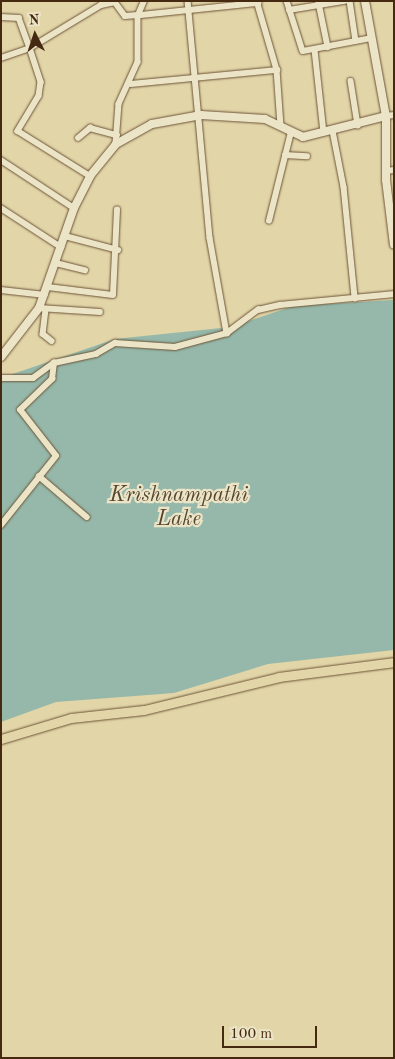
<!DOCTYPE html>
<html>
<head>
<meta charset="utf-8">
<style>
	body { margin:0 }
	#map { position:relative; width:395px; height:1059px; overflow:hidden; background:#e2d5a8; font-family:"Old Standard TT",serif }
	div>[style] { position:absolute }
	.water>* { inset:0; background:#95b8aa }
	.roads { filter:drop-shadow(0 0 1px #6d5437) drop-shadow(0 0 1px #6d5437) }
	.street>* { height:5.5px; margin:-2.75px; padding:0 2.75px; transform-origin:2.75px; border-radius:2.75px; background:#ece4c6 }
	.secondary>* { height:8px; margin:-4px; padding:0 4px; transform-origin:4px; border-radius:4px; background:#ece4c6 }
	.primary>* { height:9px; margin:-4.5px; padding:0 4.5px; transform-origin:4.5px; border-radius:4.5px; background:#e2d5a8 }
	span { translate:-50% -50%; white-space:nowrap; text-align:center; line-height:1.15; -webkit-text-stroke:4.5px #ece4c6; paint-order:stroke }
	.water-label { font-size:21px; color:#564630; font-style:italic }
	.frame { position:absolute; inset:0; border:2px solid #462911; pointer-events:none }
	.north { position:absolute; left:10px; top:10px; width:50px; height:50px; -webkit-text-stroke:4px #ece4c6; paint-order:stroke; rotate:356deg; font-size:14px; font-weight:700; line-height:20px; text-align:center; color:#462911 }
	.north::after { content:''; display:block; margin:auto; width:18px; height:22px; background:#462911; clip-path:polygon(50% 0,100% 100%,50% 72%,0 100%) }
	.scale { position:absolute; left:222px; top:1026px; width:95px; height:22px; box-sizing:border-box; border:2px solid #462911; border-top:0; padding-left:6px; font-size:15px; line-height:18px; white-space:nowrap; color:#462911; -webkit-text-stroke:4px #ece4c6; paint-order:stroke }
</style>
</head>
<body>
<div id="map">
	<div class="water">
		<i style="clip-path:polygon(393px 300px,394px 650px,268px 664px,174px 693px,56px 702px,1px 722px,1px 378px,115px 339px,231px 327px,293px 306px)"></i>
	</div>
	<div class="roads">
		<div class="street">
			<i style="left:188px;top:1px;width:238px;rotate:84.7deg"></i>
			<i style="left:210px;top:238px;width:97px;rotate:79.9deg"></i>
			<i style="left:257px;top:1px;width:72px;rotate:73.8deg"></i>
			<i style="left:277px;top:70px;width:56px;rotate:85.9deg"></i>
			<i style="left:287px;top:1px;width:52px;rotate:72.3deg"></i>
			<i style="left:303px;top:51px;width:70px;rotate:-10.7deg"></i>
			<i style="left:350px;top:1px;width:40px;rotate:81.5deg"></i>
			<i style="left:319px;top:3px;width:45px;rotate:78.4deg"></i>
			<i style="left:289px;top:10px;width:56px;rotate:-9.3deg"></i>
			<i style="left:138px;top:15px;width:15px;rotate:-67deg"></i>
			<i style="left:141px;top:15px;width:118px;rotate:-5.9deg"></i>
			<i style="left:1px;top:17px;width:18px;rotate:3deg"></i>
			<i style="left:19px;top:18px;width:32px;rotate:70deg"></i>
			<i style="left:30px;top:48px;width:83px;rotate:-31.2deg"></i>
			<i style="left:101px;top:5px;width:14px;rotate:-12deg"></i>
			<i style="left:115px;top:2px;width:17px;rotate:54deg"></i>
			<i style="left:125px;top:16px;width:13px;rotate:-4deg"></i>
			<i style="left:138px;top:15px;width:47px;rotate:90deg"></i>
			<i style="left:138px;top:62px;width:46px;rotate:114.3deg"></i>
			<i style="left:119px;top:104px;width:40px;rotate:94.3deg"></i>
			<i style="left:315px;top:50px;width:83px;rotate:83.8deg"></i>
			<i style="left:1px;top:58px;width:31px;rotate:-19deg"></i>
			<i style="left:30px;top:48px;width:36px;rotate:72deg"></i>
			<i style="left:41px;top:82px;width:14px;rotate:98deg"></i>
			<i style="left:39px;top:96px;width:41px;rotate:121deg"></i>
			<i style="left:18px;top:131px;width:85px;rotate:32deg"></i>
			<i style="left:351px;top:81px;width:45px;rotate:81deg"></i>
			<i style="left:131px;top:84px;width:147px;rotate:-5.5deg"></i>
			<i style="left:386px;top:116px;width:8px;rotate:-7deg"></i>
			<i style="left:333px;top:131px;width:57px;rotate:78.9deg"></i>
			<i style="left:344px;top:187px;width:112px;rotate:84.3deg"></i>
			<i style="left:78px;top:138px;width:16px;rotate:-40deg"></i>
			<i style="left:90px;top:128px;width:28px;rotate:15deg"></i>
			<i style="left:285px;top:155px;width:22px;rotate:3deg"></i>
			<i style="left:1px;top:160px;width:87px;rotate:33.3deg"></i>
			<i style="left:385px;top:171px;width:9px;rotate:-6deg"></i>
			<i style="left:1px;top:208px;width:72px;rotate:33deg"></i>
			<i style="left:269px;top:221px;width:92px;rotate:-76.1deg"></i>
			<i style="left:65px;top:236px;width:55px;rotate:14.8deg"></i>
			<i style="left:56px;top:263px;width:30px;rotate:14deg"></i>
			<i style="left:48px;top:287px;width:65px;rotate:7deg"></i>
			<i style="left:113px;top:295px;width:85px;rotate:-87.3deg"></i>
			<i style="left:1px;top:290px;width:44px;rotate:6.5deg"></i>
			<i style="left:39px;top:308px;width:61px;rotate:3.8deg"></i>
			<i style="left:46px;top:310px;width:24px;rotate:97deg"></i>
			<i style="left:43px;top:334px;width:11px;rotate:38deg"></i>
			<i style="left:1px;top:378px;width:32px"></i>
			<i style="left:33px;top:378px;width:26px;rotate:-36deg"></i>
			<i style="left:54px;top:363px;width:43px;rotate:-12.1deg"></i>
			<i style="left:96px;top:354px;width:22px;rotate:-30deg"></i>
			<i style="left:115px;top:343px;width:60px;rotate:3.8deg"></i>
			<i style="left:175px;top:347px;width:54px;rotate:-15.1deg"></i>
			<i style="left:227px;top:333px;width:39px;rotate:-37deg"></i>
			<i style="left:258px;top:310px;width:23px;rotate:-13deg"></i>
			<i style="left:280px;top:305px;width:115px;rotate:-5.5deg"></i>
			<i style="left:39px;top:476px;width:63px;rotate:40.5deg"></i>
			<i style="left:1px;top:525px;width:88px;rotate:-51.4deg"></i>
			<i style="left:56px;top:456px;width:58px;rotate:-128deg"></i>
			<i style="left:20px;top:410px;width:45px;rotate:-44.1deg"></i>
			<i style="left:52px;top:379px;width:16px;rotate:-83deg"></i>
		</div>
		<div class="secondary">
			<i style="left:365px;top:1px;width:117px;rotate:79.7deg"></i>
			<i style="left:386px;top:116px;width:64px;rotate:90deg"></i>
			<i style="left:386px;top:180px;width:65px;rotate:83deg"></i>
			<i style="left:1px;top:357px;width:62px;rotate:-52.2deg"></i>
			<i style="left:39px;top:308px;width:106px;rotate:-70.7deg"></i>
			<i style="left:74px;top:208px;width:36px;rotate:-63deg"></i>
			<i style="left:90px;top:176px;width:41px;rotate:-50.9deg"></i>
			<i style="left:116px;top:144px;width:41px;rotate:-29.1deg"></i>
			<i style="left:152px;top:124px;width:50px;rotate:-10.4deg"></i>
			<i style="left:201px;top:115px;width:64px;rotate:3.6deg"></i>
			<i style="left:265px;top:119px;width:42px;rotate:25.3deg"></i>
			<i style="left:303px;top:137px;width:86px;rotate:-14.2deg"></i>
		</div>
		<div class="primary">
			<i style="left:1px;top:739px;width:73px;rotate:-16.7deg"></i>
			<i style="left:71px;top:718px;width:73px;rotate:-6.3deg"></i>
			<i style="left:144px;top:710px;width:139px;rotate:-13.7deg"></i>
			<i style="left:279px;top:677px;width:116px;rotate:-7.4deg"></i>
		</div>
	</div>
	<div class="water-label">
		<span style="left:179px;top:508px">Krishnampathi<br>Lake</span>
	</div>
	<div class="frame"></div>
	<div class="north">N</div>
	<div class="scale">100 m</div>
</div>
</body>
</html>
